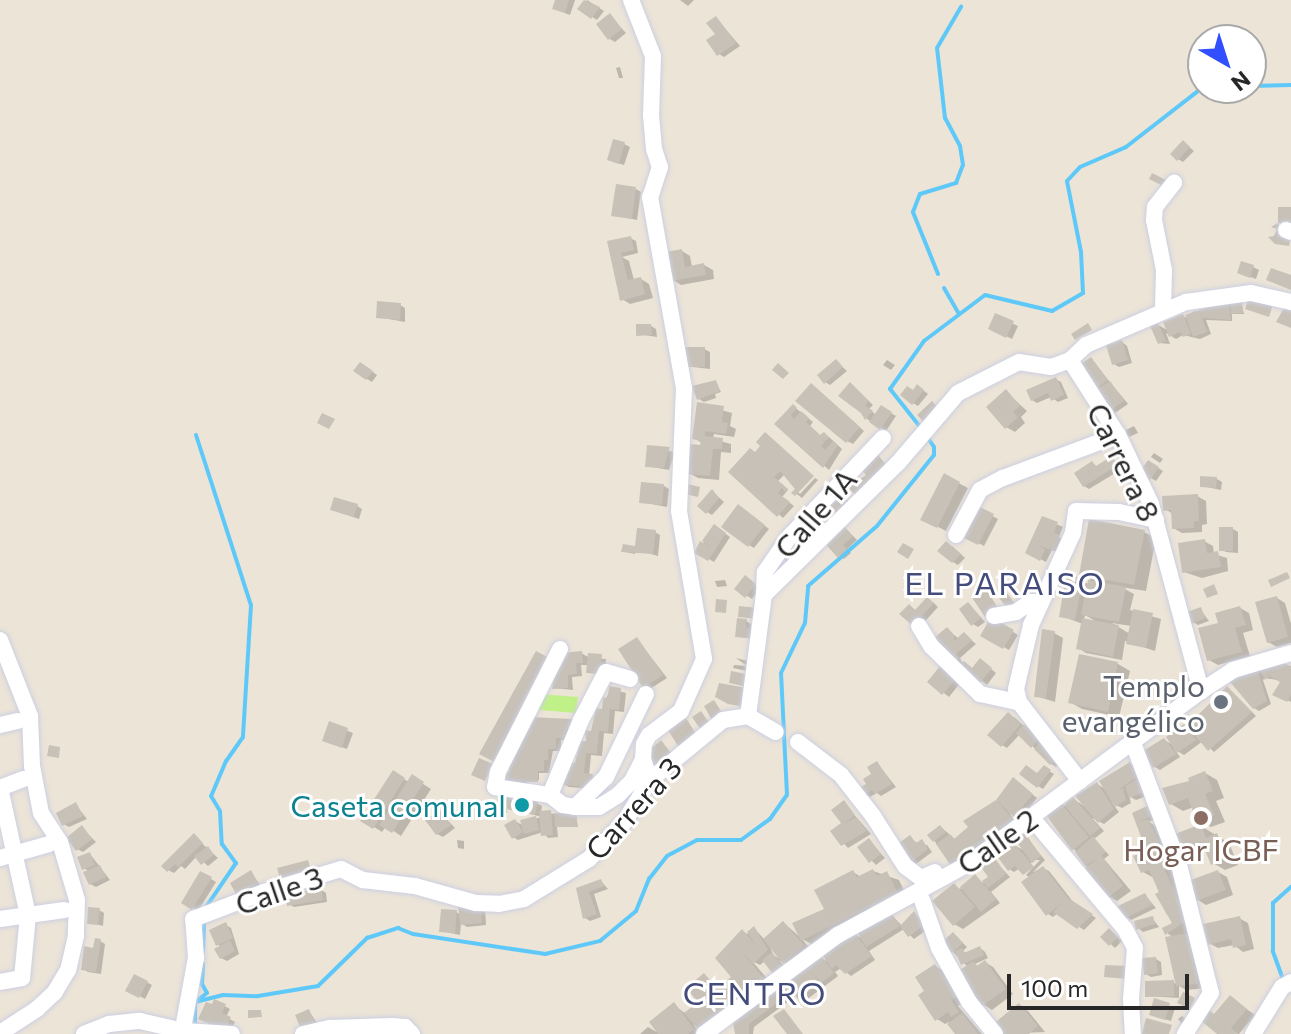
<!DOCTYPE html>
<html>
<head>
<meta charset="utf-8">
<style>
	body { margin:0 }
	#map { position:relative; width:1291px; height:1034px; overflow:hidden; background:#ece4d7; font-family:Commissioner,sans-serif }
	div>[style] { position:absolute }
	.pitch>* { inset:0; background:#bff188 }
	.shadow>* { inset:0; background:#0003 }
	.stream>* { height:4px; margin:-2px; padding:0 2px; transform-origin:2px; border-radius:2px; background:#5ec9f9 }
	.building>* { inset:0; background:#c7c1b7 }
	.roads { filter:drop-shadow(0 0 2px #cccfe2) drop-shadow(0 0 2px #cccfe2) }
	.minor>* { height:16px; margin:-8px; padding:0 8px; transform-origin:8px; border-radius:8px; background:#fff }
	.dots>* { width:22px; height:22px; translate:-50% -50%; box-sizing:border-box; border:4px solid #fff; border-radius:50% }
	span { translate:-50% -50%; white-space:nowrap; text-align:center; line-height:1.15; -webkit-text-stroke:6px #fff; paint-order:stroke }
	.street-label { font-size:30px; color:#272727 }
	.worship-label { font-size:30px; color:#5b616d }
	.right { translate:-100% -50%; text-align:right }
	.culture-label { font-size:30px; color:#0d838f }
	.education-label { font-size:30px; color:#785e54 }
	.neighbourhood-label { font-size:32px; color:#444c7b; letter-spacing:2px }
	.north { position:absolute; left:1187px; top:24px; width:80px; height:80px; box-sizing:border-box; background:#fff; border:2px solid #a9a9a9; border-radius:50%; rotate:141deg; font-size:22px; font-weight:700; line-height:32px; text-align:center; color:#272727 }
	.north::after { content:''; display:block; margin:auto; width:28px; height:36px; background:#314eff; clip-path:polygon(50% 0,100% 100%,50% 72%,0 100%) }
	.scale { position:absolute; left:1007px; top:974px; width:182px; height:36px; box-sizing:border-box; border:4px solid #272727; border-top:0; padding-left:10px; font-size:24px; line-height:28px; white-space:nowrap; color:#272727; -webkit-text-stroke:6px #fff; paint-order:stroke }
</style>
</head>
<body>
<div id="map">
	<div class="pitch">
		<i style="clip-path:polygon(540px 694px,578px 697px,576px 713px,539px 710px)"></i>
	</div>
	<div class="shadow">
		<i style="clip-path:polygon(557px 0,575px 0,570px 15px,559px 11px)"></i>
		<i style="clip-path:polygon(587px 0,604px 11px,597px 20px,580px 9px)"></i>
		<i style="clip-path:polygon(680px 0,694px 0,688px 6px)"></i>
		<i style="clip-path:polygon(610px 16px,626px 33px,615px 42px,610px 39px)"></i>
		<i style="clip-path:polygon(716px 18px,740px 46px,724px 57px,719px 54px)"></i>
		<i style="clip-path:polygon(620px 67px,623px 78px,619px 78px,616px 68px)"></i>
		<i style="clip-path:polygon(624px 144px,630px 147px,624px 165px,614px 162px)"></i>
		<i style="clip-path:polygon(1188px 146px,1194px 151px,1183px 162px,1178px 159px)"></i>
		<i style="clip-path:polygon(636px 189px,641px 192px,637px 220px,614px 215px)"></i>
		<i style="clip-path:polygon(630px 238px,636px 241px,638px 253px,622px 257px,629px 261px,634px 280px,641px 279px,649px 284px,653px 298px,630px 304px,622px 299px,611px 258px,616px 257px)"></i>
		<i style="clip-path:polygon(682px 251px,690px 256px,692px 267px,704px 265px,713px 270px,714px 279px,681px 285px,673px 280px)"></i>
		<i style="clip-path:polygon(1253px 267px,1259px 270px,1256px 279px,1245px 275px)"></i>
		<i style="clip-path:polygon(1241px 302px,1244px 314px,1232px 314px,1232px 321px,1206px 320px,1211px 334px,1200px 339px,1183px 335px,1176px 339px,1166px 333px,1170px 344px,1159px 343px,1158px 325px,1169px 331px,1183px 316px,1188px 319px,1192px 312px)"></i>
		<i style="clip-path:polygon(400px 305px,405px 308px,405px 322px,378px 317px)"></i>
		<i style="clip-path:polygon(996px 316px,1018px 326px,1012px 339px,990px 328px)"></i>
		<i style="clip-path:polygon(651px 326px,656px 329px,657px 337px,638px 334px)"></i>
		<i style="clip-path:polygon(1122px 342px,1127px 346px,1132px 363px,1119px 367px,1114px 364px)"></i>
		<i style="clip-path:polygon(704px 349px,710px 352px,710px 369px,684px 366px)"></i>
		<i style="clip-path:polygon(1091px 359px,1128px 404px,1115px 413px,1097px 388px)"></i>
		<i style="clip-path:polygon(887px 360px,895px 365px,891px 370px,883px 365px)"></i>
		<i style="clip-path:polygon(836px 361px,847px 371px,830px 385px,825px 382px)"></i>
		<i style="clip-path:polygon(366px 367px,377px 375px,372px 382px,367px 379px)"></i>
		<i style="clip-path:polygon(1055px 379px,1061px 382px,1068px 398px,1058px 402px,1051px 397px,1037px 403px,1032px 400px)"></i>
		<i style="clip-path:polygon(716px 382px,721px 392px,715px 394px,716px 398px,704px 402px,699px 399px)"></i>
		<i style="clip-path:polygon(855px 388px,873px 405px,869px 409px,876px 415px,881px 407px,896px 416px,886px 431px,867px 419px)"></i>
		<i style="clip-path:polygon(817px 389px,864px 431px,853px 444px,847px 441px)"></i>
		<i style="clip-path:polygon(923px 390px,928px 394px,918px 406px,913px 403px,914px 392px)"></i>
		<i style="clip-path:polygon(1006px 392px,1027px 411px,1021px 417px,1025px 423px,1015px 432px,1006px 427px)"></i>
		<i style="clip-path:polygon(699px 404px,732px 413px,730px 426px,736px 429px,734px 437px,714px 434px,713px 439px,731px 444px,731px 453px,721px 452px,719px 480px,698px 478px,689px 473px,702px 447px,702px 443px,694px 438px)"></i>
		<i style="clip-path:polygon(793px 406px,813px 422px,810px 426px,822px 437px,829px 437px,842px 449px,829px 470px,777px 423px)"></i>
		<i style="clip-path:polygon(1134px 426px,1138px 433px,1129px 437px,1124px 431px)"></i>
		<i style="clip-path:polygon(evenodd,766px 435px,812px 475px,797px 491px,800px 494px,815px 478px,818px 480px,802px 498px,794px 492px,797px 489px,785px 474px,778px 481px,788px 490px,782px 497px,794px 506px,783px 518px,731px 472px,751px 451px,756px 454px,763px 446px,758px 442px,766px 435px,767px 460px,778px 470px,771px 477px,760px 467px,767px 460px)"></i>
		<i style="clip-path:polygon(649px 447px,675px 452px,669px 470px,647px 466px)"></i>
		<i style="clip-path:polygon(1154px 453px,1163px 459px,1160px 463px,1151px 457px)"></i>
		<i style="clip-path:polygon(1112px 458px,1122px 469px,1089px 489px,1084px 486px,1092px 464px,1098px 467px)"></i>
		<i style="clip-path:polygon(1149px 462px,1163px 471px,1156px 481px,1142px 473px)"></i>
		<i style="clip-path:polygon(945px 476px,968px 488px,946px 531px,923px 519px)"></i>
		<i style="clip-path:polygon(1217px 479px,1222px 482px,1221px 490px,1202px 486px)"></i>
		<i style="clip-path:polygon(664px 486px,669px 489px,667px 507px,641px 502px)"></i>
		<i style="clip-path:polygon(712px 491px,724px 502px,712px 515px,707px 512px)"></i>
		<i style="clip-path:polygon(1197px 496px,1206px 501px,1207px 524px,1202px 525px,1202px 532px,1182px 533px,1173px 528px,1173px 514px,1165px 509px)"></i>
		<i style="clip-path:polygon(357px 506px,362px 509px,359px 519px,338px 512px)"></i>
		<i style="clip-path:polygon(744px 510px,769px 529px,754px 548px,749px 545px)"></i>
		<i style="clip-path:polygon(981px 510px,998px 519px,984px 546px,967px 537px)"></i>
		<i style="clip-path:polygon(1043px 518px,1063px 527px,1059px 537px,1064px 540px,1059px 553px,1052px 550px,1046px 562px,1027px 552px)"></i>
		<i style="clip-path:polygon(842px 525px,857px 540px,847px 549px,851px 553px,844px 559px,839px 556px)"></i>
		<i style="clip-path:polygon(715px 527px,730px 537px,714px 562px,697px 552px)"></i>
		<i style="clip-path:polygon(1233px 529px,1238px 532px,1238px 553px,1226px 552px,1221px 549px)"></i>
		<i style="clip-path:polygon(655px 532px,660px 535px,658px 556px,636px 550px,635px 554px,625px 552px,637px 548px)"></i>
		<i style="clip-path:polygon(evenodd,1144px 532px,1156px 538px,1146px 591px,1121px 587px,1134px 594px,1130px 610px,1161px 619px,1155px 651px,1125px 641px,1122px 660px,1086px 653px,1078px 648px,1083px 624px,1061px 616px,1068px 578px,1089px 584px,1090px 579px,1081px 574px,1144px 532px,1085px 615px,1097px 622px,1084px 620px,1085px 615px,1144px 532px,1112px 623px,1131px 626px,1130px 634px,1112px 623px)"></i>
		<i style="clip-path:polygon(1204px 541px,1213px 546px,1214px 554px,1227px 558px,1228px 571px,1202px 578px,1184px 572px)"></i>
		<i style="clip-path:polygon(952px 546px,965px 558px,958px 565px,953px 562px)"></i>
		<i style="clip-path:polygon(725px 580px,727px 586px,717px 587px,715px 581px)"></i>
		<i style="clip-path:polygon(750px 581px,760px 588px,752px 599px,737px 589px)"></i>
		<i style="clip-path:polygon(1277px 598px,1285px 603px,1291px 624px,1291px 643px,1277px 647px,1268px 642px)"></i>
		<i style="clip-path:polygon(933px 602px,938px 607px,919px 628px,909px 606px,917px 611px)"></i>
		<i style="clip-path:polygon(969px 604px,985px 622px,978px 627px,973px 624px)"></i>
		<i style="clip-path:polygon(1240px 608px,1249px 613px,1253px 630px,1243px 633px,1250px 656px,1218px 665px,1209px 660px)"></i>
		<i style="clip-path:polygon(1200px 609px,1209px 621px,1198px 625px,1193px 622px)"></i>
		<i style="clip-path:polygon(992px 619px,1018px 635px,1009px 650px,983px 635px)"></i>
		<i style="clip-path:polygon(746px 621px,751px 624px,751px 631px,762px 641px,737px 636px)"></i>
		<i style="clip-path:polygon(947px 629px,959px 639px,964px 634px,976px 644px,960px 658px,962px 662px,973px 669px,985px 664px,996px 673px,987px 685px,955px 661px)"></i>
		<i style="clip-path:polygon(1054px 633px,1063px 638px,1055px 702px,1036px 696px)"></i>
		<i style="clip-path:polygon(637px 639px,667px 678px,650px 689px,645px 686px)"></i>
		<i style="clip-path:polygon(581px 653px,590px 658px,606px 659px,605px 676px,588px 672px,589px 665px,581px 665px,582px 676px,572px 677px,573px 690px,554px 688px,564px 666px)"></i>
		<i style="clip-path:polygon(1080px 656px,1118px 664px,1130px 671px,1119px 717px,1082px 709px,1070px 702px)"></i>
		<i style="clip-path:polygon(736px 658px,752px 662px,761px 674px,733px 668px,734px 665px,747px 666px)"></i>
		<i style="clip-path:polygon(1281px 662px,1291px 668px,1291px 702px,1275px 694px,1283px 681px,1265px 678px,1263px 680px,1271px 704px,1259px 711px,1254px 708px,1257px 667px)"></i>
		<i style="clip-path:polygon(947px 671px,961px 682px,949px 697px,930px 682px)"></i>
		<i style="clip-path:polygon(1228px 688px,1256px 716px,1214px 752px,1203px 741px,1184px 755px,1174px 749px,1180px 757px,1160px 770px,1155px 767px,1164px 740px,1175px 746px,1184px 726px,1188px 728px)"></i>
		<i style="clip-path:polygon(610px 689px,626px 693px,624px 712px,615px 711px,613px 734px,604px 733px,602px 756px,591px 755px,589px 776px,597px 779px,596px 789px,569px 787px,563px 784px,593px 733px)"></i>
		<i style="clip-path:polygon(1014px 717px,1024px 726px,1063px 761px,1056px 767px,1051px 764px,1020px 734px,1007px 748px,1002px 745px)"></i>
		<i style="clip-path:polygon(571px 721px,576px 724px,570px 740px,561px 740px,561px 751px,553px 751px,549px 773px,539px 773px,539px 780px,527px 780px,527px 784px,511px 784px,511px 774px)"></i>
		<i style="clip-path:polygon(330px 724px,353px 733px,347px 749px,330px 743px)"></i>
		<i style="clip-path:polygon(877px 763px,896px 787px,881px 796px,877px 793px,870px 797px,865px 794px)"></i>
		<i style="clip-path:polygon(1130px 764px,1135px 767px,1147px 796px,1136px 800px,1129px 796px,1131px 803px,1122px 808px,1112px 803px,1119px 812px,1104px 824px,1092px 818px,1104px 831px,1094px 839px,1109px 855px,1104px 859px,1131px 891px,1117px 901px,1108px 896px,1074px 849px,1059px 803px,1065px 806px,1073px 799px,1086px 807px,1097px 784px,1107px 790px)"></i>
		<i style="clip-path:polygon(1044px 768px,1054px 774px,1043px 789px,1038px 786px,1038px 775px)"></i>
		<i style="clip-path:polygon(393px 773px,409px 782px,412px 777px,431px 789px,401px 836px,386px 826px,382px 832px,363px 820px)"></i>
		<i style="clip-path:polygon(1205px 773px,1217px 780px,1224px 798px,1216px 801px,1225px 822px,1211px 827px,1199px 821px,1194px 807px,1183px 811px,1171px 804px)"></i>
		<i style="clip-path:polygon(1014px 780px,1037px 798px,1021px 818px,1007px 809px,1016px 823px,957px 868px,952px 865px,930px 835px,942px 828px,956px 840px,997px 802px)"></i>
		<i style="clip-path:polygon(499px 799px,537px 803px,542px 806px,541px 813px,576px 815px,578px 827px,557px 827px,558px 837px,548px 838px,543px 832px,518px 840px,513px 837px,515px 821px,524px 826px,523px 822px,542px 817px,507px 808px,507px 813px,500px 813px)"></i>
		<i style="clip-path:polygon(844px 803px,871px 834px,848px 848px,833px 831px,843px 823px)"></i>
		<i style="clip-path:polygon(76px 805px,87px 819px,69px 827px,64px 824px)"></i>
		<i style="clip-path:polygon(1147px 808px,1155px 819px,1149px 822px,1160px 828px,1196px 940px,1206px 988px,1186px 990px,1179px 986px,1179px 998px,1147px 996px,1173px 982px,1178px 985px,1174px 938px,1167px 933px,1175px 924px,1166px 913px,1154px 878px,1143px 872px,1149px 851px,1138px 821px)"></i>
		<i style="clip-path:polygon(440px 812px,455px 828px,443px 837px,437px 834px)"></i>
		<i style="clip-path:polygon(1201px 826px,1229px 843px,1238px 865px,1225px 870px,1213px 863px,1208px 850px,1194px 855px,1182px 848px)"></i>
		<i style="clip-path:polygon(82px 828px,96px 842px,83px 852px,77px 849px)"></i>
		<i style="clip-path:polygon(194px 836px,218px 858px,208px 866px,197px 856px,185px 869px,181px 866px,174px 873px,168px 870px)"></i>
		<i style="clip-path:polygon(1025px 836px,1045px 860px,1033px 872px,1043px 868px,1049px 871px,1074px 903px,1096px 918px,1084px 930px,1058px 913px,1053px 917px,1048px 914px,1031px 878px,1026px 875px,1040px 860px,1034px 860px,1023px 872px,1020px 868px,1014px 872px,1009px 869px,1014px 845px,1027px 852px)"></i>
		<i style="clip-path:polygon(910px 837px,918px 844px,927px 845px,932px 852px,916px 864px,911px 861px)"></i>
		<i style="clip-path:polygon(457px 840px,464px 841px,464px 849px,458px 848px)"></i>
		<i style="clip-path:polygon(869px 840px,885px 858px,876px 865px,859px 848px)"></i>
		<i style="clip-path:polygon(90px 854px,110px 880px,96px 887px,90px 884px,90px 872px,84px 868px)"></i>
		<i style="clip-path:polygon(994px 860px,1010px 877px,991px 892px,1000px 903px,963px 929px,954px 924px,954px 885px,960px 889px,975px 877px,983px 883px,990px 877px)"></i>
		<i style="clip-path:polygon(evenodd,873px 871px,899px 880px,910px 903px,891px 914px,902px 926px,915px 914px,928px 929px,914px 939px,904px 929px,869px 951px,875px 960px,851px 976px,841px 968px,835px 972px,838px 976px,805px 1001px,797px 995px,754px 1027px,753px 1034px,737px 1034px,820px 957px,830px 963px,853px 933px,861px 938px,886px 916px,815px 946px,802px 939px,812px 951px,793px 967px,779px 960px,786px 969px,779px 975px,765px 961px,760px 965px,752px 961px,771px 983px,708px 1032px,693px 1024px,701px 1034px,640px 1034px,648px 1027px,660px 1034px,674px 1005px,686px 1014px,700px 1002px,704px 975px,720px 989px,734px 977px,718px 958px,742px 931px,747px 934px,754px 928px,765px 940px,784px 923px,801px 938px,827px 910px,853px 872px,861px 877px,873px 871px,769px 943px,783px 961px,773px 955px,769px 943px)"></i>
		<i style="clip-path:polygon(1218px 872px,1227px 877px,1233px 895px,1206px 905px,1198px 900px)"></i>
		<i style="clip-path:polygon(201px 873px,216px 882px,198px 911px,184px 902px)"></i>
		<i style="clip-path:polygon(251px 873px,262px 887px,244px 897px)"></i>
		<i style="clip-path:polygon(601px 881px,608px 889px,594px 894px,601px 917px,590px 921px,585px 918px,578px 889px)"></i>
		<i style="clip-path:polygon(321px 890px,326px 893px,327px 902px,294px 907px,289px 904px)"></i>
		<i style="clip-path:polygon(1145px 895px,1156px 908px,1131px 920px,1126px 917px)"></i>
		<i style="clip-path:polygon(485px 908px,486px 925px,467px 927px,461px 923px,460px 935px,441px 931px,456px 912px,461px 915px)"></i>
		<i style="clip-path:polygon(99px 910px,104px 913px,103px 926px,89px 922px)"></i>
		<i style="clip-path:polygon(1152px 918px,1159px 927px,1143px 932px,1138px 928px)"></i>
		<i style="clip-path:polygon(1239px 918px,1248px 923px,1254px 949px,1243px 952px,1234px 945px,1218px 948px,1209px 943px)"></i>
		<i style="clip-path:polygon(226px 925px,231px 928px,239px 954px,227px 961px,221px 958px,222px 947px,217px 944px)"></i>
		<i style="clip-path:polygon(1110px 930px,1122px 941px,1115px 948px,1103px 937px)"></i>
		<i style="clip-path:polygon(954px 934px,967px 947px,963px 951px,968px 954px,980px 948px,985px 952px,988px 958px,975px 964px,979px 967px,985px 962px,993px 967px,1013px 994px,992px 1010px,984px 1005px,960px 973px,968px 967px,953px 952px)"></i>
		<i style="clip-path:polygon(100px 941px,105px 944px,101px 974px,88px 972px,83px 969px)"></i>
		<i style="clip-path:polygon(1156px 959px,1161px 962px,1162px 975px,1151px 977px,1146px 974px)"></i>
		<i style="clip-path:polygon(935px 966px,944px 971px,964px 1002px,958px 1006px,982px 1034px,958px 1034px,949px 1022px,945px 1024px,937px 1019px,927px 992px)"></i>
		<i style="clip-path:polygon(135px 976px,152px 985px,145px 999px,128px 990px)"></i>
		<i style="clip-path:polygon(1231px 998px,1255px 1015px,1239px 1034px,1220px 1034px,1216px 1016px)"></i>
		<i style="clip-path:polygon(215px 1001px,230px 1009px,226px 1017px,235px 1022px,230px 1032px,213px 1007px)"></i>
		<i style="clip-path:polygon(1155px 1001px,1175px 1008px,1171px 1021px,1157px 1017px)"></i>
		<i style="clip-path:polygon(1019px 1006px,1028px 1011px,1045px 1032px,1002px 1034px)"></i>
		<i style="clip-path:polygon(309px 1011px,319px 1026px,308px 1031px)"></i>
		<i style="clip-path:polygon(1182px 1016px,1187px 1021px,1182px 1024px,1178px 1019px)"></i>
	</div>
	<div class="stream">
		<i style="left:1251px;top:86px;width:40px;rotate:-1.4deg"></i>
		<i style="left:938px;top:274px;width:67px;rotate:-112deg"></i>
		<i style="left:913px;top:212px;width:19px;rotate:-69deg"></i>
		<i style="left:920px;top:194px;width:38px;rotate:-17deg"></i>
		<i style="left:956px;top:183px;width:19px;rotate:-69deg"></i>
		<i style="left:963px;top:165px;width:19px;rotate:-99deg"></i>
		<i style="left:960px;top:146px;width:32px;rotate:-118deg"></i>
		<i style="left:945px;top:118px;width:70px;rotate:-96.5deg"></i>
		<i style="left:937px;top:48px;width:48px;rotate:-59.7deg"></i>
		<i style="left:944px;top:288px;width:28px;rotate:60deg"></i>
		<i style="left:921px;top:428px;width:50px;rotate:-128.5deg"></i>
		<i style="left:890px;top:389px;width:59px;rotate:-54.7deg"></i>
		<i style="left:924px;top:341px;width:76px;rotate:-37deg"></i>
		<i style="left:985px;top:295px;width:69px;rotate:13.4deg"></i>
		<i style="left:1052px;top:311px;width:36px;rotate:-30deg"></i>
		<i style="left:1083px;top:293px;width:41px;rotate:-92.8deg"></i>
		<i style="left:1081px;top:252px;width:72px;rotate:-101.2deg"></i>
		<i style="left:1067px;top:181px;width:19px;rotate:-47deg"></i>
		<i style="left:1080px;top:167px;width:50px;rotate:-23.5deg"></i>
		<i style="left:1126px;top:147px;width:98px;rotate:-37.9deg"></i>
		<i style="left:196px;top:435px;width:179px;rotate:72.1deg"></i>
		<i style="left:251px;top:605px;width:132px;rotate:93.5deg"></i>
		<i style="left:243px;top:737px;width:29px;rotate:125deg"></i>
		<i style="left:226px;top:761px;width:38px;rotate:113deg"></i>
		<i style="left:211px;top:796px;width:17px;rotate:59deg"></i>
		<i style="left:220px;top:811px;width:33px;rotate:87deg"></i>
		<i style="left:222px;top:844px;width:24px;rotate:54deg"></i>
		<i style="left:236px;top:863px;width:53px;rotate:124.3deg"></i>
		<i style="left:203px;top:951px;width:31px;rotate:-88deg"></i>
		<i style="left:1284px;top:982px;width:33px;rotate:-110deg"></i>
		<i style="left:1273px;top:951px;width:48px;rotate:-90deg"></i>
		<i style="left:1273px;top:903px;width:24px;rotate:-42deg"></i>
		<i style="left:195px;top:1002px;width:29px;rotate:-14deg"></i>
		<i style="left:223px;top:995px;width:35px;rotate:2deg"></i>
		<i style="left:258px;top:996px;width:61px;rotate:-9.5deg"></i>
		<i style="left:318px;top:986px;width:69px;rotate:-44.4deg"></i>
		<i style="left:367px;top:938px;width:33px;rotate:-18deg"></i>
		<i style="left:398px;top:928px;width:16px;rotate:22deg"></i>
		<i style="left:413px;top:934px;width:134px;rotate:8.6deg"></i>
		<i style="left:545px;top:954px;width:57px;rotate:-13.3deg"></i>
		<i style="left:600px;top:941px;width:47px;rotate:-39.8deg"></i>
		<i style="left:636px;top:911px;width:35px;rotate:-68deg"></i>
		<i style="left:649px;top:879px;width:29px;rotate:-52deg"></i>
		<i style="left:667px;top:856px;width:34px;rotate:-28deg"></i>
		<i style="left:697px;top:840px;width:44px"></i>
		<i style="left:741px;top:840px;width:36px;rotate:-36deg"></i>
		<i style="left:770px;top:819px;width:29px;rotate:-55deg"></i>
		<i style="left:787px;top:795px;width:122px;rotate:-92.8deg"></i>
		<i style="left:781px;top:673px;width:55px;rotate:-64.4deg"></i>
		<i style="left:805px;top:623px;width:37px;rotate:-85deg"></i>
		<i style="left:808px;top:586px;width:91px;rotate:-41deg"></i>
		<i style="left:877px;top:526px;width:91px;rotate:-51.2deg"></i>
		<i style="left:934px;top:455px;width:8px;rotate:-90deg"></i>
		<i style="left:934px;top:447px;width:14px;rotate:-124deg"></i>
		<i style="left:195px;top:1028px;width:26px;rotate:-90deg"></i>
		<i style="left:195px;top:1002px;width:15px;rotate:-37deg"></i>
		<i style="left:207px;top:993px;width:10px;rotate:-119deg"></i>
		<i style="left:202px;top:984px;width:20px;rotate:-87deg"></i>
	</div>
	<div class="building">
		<i style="clip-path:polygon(555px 0,569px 0,565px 13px,552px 9px)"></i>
		<i style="clip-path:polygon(584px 0,600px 7px,591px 19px,577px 9px)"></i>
		<i style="clip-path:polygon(610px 13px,622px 29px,608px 40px,596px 24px)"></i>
		<i style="clip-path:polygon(716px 16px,736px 43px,717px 56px,706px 40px,715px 34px,706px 23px)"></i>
		<i style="clip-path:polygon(613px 139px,625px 142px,619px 164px,607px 160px)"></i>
		<i style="clip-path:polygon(1183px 140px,1190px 147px,1177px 161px,1170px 154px)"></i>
		<i style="clip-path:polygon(1152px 173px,1170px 182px,1167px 188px,1149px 179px)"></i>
		<i style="clip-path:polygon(616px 184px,636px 187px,632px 219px,611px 216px)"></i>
		<i style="clip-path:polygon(1278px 207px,1291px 207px,1291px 225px,1278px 223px,1280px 230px,1291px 235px,1289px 246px,1275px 244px,1268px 237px,1274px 236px,1277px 229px,1271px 227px,1278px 223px)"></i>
		<i style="clip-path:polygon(631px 236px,634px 250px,621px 253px,628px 280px,641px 277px,645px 294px,620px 301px,607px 241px)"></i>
		<i style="clip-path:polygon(682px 249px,685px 267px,704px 263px,706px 275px,671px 281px,666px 252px)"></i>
		<i style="clip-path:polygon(1241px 261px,1254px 265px,1250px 278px,1237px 273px)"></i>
		<i style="clip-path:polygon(1271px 268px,1291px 275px,1291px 290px,1266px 280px)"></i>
		<i style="clip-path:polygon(1229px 300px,1231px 320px,1202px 318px,1207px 332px,1193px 337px,1185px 315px)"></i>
		<i style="clip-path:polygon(1242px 300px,1243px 313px,1231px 314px,1230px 301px)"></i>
		<i style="clip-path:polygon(1248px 300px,1273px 304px,1269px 317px,1245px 309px)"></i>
		<i style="clip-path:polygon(377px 301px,401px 303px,400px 320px,376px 318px)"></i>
		<i style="clip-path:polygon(1284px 308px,1291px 311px,1291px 328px,1276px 322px)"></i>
		<i style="clip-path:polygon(995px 313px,1014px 321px,1006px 338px,988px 329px)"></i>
		<i style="clip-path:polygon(1183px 314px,1191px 334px,1183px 337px,1180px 332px,1169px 337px,1163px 322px)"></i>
		<i style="clip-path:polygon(1088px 323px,1092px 330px,1075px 340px,1071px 334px)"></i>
		<i style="clip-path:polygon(1158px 323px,1166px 341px,1158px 344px,1150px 326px)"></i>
		<i style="clip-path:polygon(636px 324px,651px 324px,652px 335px,636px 336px)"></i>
		<i style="clip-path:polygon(1122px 340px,1128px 360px,1112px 365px,1106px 345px)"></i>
		<i style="clip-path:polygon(682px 347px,705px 347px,705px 367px,682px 367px)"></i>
		<i style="clip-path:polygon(1091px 357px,1108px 380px,1096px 389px,1078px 366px)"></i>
		<i style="clip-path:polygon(836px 359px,843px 367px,824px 384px,817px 375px)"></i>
		<i style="clip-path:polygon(360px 362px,373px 371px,366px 380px,353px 371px)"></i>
		<i style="clip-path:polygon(778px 363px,789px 373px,783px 379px,772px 370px)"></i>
		<i style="clip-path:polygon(1056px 377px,1064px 395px,1051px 401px,1048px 393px,1031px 401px,1026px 390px)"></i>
		<i style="clip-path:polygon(716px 380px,720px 391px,697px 400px,692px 386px)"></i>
		<i style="clip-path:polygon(1110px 381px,1124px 401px,1108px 412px,1094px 392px)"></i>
		<i style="clip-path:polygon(850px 382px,869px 401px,865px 405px,873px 411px,865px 420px,861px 413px,838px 396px)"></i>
		<i style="clip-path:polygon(811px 383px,860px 427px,846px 443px,795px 401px)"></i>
		<i style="clip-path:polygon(917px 384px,924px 390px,912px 405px,900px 395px,907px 386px,913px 390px)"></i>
		<i style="clip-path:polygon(1006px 389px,1020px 406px,1013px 412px,1018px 417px,1005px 429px,986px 407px)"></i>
		<i style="clip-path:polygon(932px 401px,939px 409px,924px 422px,917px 415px)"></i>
		<i style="clip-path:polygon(697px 402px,724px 406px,722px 422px,728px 423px,726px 434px,705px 431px,705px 436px,723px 438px,722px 449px,713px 449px,710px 476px,687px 474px,690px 444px,700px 445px,701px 441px,692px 439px)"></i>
		<i style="clip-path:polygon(793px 404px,797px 408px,791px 415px,794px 419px,801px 411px,809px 418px,806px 422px,820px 435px,824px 432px,829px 437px,821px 446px,825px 450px,833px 441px,838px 445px,823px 468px,774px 424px)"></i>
		<i style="clip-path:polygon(881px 405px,892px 412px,880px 430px,869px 422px)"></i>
		<i style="clip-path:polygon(322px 413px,335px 419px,329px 429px,317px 423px)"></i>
		<i style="clip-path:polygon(765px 432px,814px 476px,795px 496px,791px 493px,795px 489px,780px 471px,774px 477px,788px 489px,785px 492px,782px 488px,778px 493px,790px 502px,777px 517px,728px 472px,750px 448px,755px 452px,760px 446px,756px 442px)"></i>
		<i style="clip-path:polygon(647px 445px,670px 447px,664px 468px,645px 467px)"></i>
		<i style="clip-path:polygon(878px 455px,890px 469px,857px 497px,846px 485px,856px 476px,859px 480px,866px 475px,861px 469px)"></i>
		<i style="clip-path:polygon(1112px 456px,1118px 465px,1083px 487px,1074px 473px,1092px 461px,1096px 466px)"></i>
		<i style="clip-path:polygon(1148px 460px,1159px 467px,1150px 480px,1139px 473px)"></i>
		<i style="clip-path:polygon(944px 473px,960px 482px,937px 528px,920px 520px)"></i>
		<i style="clip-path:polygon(1200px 476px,1217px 477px,1216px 488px,1200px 487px)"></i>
		<i style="clip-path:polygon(641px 482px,664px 484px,662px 505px,639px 503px)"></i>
		<i style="clip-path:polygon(687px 484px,700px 487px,698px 497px,685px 494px)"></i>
		<i style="clip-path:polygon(712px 489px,719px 498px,706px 514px,697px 506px)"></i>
		<i style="clip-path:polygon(1198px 494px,1199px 521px,1194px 521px,1194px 528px,1172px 529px,1171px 510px,1163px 511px,1162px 496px)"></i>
		<i style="clip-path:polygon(843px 495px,851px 504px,839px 516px,830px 506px)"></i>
		<i style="clip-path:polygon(334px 497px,358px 504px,354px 517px,330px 510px)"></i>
		<i style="clip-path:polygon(738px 504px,765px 525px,748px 547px,721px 527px)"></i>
		<i style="clip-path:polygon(980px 507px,994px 514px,978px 545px,964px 538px)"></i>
		<i style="clip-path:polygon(1042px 516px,1058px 522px,1054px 533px,1060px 535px,1053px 551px,1037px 544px,1045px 549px,1040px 561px,1025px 553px)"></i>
		<i style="clip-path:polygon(1089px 519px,1145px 530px,1134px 585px,1079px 575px)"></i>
		<i style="clip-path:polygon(841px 523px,853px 536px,843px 545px,847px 549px,838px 558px,822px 540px)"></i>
		<i style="clip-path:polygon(714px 524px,726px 533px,708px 561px,694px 553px,700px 541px,712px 548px,702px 541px)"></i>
		<i style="clip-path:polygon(1219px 527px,1233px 527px,1233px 551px,1219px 551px)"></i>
		<i style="clip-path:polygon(637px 528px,656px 530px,653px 554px,621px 552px,623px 544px,635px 546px)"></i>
		<i style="clip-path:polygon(804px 531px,814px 542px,789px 565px,779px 554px)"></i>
		<i style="clip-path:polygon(1205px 539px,1207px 553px,1218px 551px,1221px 567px,1182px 573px,1178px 543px)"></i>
		<i style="clip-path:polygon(946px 541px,961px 554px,952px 563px,937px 551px)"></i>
		<i style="clip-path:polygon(903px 543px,914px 549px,908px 559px,897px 552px)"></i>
		<i style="clip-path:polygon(1287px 572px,1290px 578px,1271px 587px,1268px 580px)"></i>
		<i style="clip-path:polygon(745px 575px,756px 584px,745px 598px,734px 589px)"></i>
		<i style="clip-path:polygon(1066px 575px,1083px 578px,1075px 620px,1059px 617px)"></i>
		<i style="clip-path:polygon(1088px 580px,1126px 587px,1119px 622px,1081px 615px)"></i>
		<i style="clip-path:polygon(1214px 584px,1218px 594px,1207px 598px,1203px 589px)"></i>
		<i style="clip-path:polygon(985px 587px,998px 608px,985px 617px,971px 596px)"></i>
		<i style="clip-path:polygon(1006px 592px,1016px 605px,1009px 610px,999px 598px)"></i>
		<i style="clip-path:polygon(1277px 596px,1288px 637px,1267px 643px,1255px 602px)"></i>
		<i style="clip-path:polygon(927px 597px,934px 603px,913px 626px,899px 614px,909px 604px,915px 610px)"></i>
		<i style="clip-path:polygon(716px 599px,727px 600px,726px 613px,715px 612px)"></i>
		<i style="clip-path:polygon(968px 602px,981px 618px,971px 626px,959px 609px)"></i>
		<i style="clip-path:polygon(739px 606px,759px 608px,758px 619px,738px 617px)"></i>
		<i style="clip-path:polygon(1240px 606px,1246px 625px,1235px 628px,1242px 652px,1207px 661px,1198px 628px,1218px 623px,1215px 613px)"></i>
		<i style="clip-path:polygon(1201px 607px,1205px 618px,1191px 624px,1187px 612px)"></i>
		<i style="clip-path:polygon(1133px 609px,1153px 613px,1146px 648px,1126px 644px)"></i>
		<i style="clip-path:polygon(991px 617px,1014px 630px,1003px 649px,980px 636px)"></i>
		<i style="clip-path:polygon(737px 618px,747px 619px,746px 628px,758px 630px,757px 639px,735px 637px)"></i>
		<i style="clip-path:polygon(1082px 618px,1119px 625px,1113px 657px,1076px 649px)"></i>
		<i style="clip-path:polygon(947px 627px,954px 635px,954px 641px,964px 632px,972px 640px,956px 654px,959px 658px,953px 662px,933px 639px)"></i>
		<i style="clip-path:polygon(1042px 629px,1055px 631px,1046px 698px,1034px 697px)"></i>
		<i style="clip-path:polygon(637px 637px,663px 675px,643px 688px,618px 649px)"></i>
		<i style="clip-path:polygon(536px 651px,553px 660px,496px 763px,479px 754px)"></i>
		<i style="clip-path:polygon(582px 651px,583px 663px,576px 663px,577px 674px,568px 675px,568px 688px,552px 689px,555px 665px,562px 665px,561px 653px)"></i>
		<i style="clip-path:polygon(588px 653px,602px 654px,600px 674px,586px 673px)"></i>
		<i style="clip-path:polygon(1079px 654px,1118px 662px,1108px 712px,1068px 703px)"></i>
		<i style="clip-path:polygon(980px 658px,992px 668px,980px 683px,959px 667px,964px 661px,972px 668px)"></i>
		<i style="clip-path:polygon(1273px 659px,1291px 666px,1291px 695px,1287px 702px,1272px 695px,1280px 682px,1269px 676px,1265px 680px,1258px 666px,1272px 660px,1271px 672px)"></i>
		<i style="clip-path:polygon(941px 665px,957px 678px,942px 695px,927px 682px)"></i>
		<i style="clip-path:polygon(1256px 665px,1267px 701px,1253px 709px,1230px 682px)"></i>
		<i style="clip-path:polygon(731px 671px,751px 675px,748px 687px,729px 683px)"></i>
		<i style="clip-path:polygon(719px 683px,747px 688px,745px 707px,728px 704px,715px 697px)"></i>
		<i style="clip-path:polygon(609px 686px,621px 688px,619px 710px,610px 709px,608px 732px,599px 731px,597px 754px,586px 753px,584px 773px,593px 774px,591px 787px,561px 785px,568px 762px,575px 763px,580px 741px,586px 741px,585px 730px,591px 731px,596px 708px,602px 709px,603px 697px,608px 698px)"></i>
		<i style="clip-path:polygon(1227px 686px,1252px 712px,1208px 751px,1187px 726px)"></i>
		<i style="clip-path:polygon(714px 700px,724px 716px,713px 722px,704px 706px)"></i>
		<i style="clip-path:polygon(701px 711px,710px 724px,701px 730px,692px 717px)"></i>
		<i style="clip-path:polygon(1008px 712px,1021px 724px,1001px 747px,987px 735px)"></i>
		<i style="clip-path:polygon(531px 717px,572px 719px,571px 729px,566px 729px,565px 738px,556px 738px,556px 749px,548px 749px,548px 760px,544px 760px,544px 771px,538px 771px,538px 782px,504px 782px,503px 772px,509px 772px,509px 760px,513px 760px,513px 749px,519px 749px,519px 737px,524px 738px,525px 728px,530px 728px)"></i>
		<i style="clip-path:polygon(686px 718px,696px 734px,678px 746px,668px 730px)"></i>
		<i style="clip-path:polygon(329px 721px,348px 728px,342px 748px,322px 741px)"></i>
		<i style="clip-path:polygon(1024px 724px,1039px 739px,1031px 748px,1016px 733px)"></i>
		<i style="clip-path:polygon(1184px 724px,1196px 740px,1177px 753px,1166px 737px)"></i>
		<i style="clip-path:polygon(1164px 738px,1176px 754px,1153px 768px,1143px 751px)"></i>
		<i style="clip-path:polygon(661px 740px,671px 753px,656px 770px,644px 755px)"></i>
		<i style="clip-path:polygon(1043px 740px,1059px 757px,1050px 765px,1034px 749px)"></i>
		<i style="clip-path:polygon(49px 745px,60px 747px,59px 758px,47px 756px)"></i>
		<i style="clip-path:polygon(479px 758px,493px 764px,485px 781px,471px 775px)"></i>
		<i style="clip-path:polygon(877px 761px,892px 784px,875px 794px,872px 790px,863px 795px,859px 788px,866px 784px,863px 779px,871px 774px,867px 767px)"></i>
		<i style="clip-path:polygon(1130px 762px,1139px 776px,1119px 789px,1123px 788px,1126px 800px,1115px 807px,1099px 781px)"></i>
		<i style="clip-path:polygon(1026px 765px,1037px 773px,1044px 765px,1051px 770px,1037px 788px,1019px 774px)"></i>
		<i style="clip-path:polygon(393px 770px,405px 778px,373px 829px,360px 821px)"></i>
		<i style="clip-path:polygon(1205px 771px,1213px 791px,1205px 794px,1214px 815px,1197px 822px,1188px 798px,1169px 805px,1162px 788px,1189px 781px,1188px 778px)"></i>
		<i style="clip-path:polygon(412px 774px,424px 782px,392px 833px,379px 825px)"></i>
		<i style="clip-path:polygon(1013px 777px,1033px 794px,1014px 817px,996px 800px)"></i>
		<i style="clip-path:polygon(1138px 779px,1143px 793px,1129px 798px,1125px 786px)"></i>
		<i style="clip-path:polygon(1097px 782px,1114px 809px,1098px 823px,1075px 796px)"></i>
		<i style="clip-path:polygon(508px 795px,538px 801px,535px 815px,506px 809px,505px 813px,496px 813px,498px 796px)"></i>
		<i style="clip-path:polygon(1073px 797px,1100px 828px,1090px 836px,1064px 805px)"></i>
		<i style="clip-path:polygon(844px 800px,855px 815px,843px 824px,856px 817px,867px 831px,841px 846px,830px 831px,841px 823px,831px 810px)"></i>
		<i style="clip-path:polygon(996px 800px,1013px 819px,951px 866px,936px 844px,950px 834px,954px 839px,968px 827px,963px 821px)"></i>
		<i style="clip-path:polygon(1059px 801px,1089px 837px,1072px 851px,1044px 812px)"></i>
		<i style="clip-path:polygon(76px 802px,83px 816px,62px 826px,56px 813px)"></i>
		<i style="clip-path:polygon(1147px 806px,1151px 816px,1139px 822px,1148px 819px,1166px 858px,1161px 861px,1187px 920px,1165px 935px,1162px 928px,1172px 923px,1155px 894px,1159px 892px,1149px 870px,1141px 873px,1133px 856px,1146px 850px,1132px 813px)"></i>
		<i style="clip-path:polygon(440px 810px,451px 825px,436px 835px,425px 820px)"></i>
		<i style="clip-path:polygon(551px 810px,553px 835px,541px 836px,539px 811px)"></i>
		<i style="clip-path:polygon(554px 813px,577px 813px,577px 827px,555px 827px)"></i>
		<i style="clip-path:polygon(536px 816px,539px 830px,524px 834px,520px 820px)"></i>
		<i style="clip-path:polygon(515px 819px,523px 832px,512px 839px,504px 825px)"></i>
		<i style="clip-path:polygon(1201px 824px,1206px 838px,1217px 833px,1227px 858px,1211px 865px,1202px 842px,1180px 849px,1175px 834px)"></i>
		<i style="clip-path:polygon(82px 825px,92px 839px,76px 851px,66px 838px)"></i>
		<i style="clip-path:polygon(940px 825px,946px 832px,933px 842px,927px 835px)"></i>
		<i style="clip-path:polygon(194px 833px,203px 843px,178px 867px,175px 864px,167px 872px,161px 866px)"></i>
		<i style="clip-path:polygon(1025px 833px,1041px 856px,1032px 863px,1016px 841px)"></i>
		<i style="clip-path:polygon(910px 835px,916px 843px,922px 839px,928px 849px,910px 863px,896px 845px)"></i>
		<i style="clip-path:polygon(1093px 836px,1106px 852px,1101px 855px,1123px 886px,1107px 898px,1085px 868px,1098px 858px,1085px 866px,1075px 852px)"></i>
		<i style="clip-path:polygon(869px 838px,881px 854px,869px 863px,857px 847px)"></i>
		<i style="clip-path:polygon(1014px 843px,1034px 867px,1023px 875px,1015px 866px,1008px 871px,997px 856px)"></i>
		<i style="clip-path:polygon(208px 846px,214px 855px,201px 865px,194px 856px)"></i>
		<i style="clip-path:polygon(90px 852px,95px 865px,82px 870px,77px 857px)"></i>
		<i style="clip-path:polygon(994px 857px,1006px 874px,988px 888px,982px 881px,988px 877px,981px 867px)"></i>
		<i style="clip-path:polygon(308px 860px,312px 874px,281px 882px,277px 868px)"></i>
		<i style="clip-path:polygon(100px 865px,106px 877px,89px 885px,83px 872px)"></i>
		<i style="clip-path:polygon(1043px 866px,1068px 898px,1093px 914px,1077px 929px,1053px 912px,1063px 902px,1046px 916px,1021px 882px)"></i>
		<i style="clip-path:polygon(873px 869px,877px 876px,887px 871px,899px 896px,873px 911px,870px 906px,801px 941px,792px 923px,824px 909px,814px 890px,853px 870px,857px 877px)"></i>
		<i style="clip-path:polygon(251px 870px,258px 883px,237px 896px,230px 883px)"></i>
		<i style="clip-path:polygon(1218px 870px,1226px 890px,1196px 901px,1188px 881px)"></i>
		<i style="clip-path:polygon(200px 871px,212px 877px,192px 910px,181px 903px)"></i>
		<i style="clip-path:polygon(975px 874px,996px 899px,981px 912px,960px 887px)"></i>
		<i style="clip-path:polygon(601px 879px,604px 886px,589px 892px,597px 914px,583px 919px,576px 888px)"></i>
		<i style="clip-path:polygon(954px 883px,975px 907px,953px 926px,932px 901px)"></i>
		<i style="clip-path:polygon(321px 888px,323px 900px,287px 906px,285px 894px)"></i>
		<i style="clip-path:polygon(1145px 893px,1152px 905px,1124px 919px,1118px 906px)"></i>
		<i style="clip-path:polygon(480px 903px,482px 923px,460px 925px,458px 905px)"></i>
		<i style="clip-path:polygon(88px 907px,100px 908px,98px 925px,87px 924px)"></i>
		<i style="clip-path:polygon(441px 909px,457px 910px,455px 933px,439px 932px)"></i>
		<i style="clip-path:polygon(890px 911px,900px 926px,914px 911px,924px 925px,908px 937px,900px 926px,866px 947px,857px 932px)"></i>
		<i style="clip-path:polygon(1153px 916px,1155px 924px,1136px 930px,1134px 921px)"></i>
		<i style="clip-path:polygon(1240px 916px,1246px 945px,1233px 948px,1231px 939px,1208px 945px,1203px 924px)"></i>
		<i style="clip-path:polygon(783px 921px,804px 945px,783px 964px,763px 939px)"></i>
		<i style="clip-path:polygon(226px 922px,233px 938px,216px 946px,209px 930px)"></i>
		<i style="clip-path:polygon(754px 926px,768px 950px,753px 964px,739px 949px,764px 978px,698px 1029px,684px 1013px,698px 1002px,686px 988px,704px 973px,717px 989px,731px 977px,715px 958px,742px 929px,756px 945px,747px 932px)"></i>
		<i style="clip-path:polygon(1109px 928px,1118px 937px,1109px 946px,1100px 937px)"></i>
		<i style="clip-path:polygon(853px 931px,872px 956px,845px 974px,836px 965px,832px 969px,821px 953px)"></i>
		<i style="clip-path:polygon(953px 932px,963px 943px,952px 953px,942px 942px)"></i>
		<i style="clip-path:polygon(1188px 933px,1198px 984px,1176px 986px,1165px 937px)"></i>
		<i style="clip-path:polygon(95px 938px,101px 939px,96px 972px,81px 970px,84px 946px,93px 948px)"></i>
		<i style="clip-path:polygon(230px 940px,235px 951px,220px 959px,214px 949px)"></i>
		<i style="clip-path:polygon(980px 946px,984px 955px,961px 965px,955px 951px,962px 948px,964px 953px)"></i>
		<i style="clip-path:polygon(772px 952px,782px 966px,773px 974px,762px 960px)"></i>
		<i style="clip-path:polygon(820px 954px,834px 973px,821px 983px,811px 972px,819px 983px,799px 1000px,792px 992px,749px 1024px,749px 1034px,735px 1034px,732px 1018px)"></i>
		<i style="clip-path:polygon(1156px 957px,1158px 973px,1144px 975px,1142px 958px)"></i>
		<i style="clip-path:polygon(985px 960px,1006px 989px,982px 1006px,957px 972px,973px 961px,977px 966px)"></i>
		<i style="clip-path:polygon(935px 964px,957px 996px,951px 1000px,959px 1012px,951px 1017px,948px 1012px,935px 1021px,918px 995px,924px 991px,915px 977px)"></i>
		<i style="clip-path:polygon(1105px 965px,1129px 966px,1128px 979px,1104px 977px)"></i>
		<i style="clip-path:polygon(134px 974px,148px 981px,139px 998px,125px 991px)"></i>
		<i style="clip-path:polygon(1174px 980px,1174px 996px,1145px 997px,1145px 981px)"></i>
		<i style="clip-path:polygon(1183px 992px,1195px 998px,1190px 1009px,1177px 1003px)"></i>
		<i style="clip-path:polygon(1230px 995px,1247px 1009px,1231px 1028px,1239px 1034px,1217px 1034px,1200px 1020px,1208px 1009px,1214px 1014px)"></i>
		<i style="clip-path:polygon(1154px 998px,1170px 1003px,1165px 1020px,1149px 1015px)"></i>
		<i style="clip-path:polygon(214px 999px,226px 1004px,222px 1013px,231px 1017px,225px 1031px,198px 1019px,206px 1002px,212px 1004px)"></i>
		<i style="clip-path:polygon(674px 1002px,694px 1029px,688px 1034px,658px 1034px,649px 1022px)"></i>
		<i style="clip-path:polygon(1019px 1003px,1038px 1026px,1029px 1034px,999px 1034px,992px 1025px)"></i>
		<i style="clip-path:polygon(309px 1009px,315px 1023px,301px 1029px,295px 1015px)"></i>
		<i style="clip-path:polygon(784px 1009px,803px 1034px,787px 1034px,773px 1016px)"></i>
		<i style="clip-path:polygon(248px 1010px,261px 1010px,262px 1017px,248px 1018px)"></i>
		<i style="clip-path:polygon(962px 1013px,978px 1034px,955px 1034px,947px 1024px)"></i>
		<i style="clip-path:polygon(1146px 1018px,1172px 1025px,1169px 1034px,1142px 1034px)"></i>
	</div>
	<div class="roads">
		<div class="minor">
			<i style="left:631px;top:0;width:60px;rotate:68.6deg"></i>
			<i style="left:653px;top:56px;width:59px;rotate:91.9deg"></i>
			<i style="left:651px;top:115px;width:34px;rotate:85deg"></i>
			<i style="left:654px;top:149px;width:19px;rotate:72deg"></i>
			<i style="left:660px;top:167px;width:32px;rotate:108deg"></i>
			<i style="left:650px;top:197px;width:194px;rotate:79.9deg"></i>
			<i style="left:684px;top:388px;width:123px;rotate:92.3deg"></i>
			<i style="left:679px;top:511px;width:150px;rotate:80.4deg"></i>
			<i style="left:704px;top:659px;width:57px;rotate:113.9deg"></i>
			<i style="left:681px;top:711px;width:40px;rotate:143deg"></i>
			<i style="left:649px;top:735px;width:10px;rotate:119deg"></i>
			<i style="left:644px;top:744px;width:15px;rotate:94deg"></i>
			<i style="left:643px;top:759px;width:22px;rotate:72deg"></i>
			<i style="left:1286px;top:230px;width:5px;rotate:22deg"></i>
			<i style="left:1163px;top:310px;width:40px;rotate:-88.6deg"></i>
			<i style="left:1164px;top:270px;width:51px;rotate:-101.3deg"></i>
			<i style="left:1154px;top:220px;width:13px;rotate:-86deg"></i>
			<i style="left:1155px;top:207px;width:31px;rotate:-52deg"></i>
			<i style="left:1070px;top:360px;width:22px;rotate:-43deg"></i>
			<i style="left:1086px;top:345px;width:109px;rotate:-23.3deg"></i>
			<i style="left:1186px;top:302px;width:66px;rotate:-7.9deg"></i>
			<i style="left:1251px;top:293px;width:41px;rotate:12.7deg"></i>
			<i style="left:956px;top:535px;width:51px;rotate:-61.9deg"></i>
			<i style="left:980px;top:490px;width:26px;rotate:-28deg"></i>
			<i style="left:1003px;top:478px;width:123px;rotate:-20.5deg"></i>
			<i style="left:764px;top:595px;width:23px;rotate:-88deg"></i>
			<i style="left:765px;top:572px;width:44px;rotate:-55.2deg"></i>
			<i style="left:790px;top:536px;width:135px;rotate:-46.5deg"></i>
			<i style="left:994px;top:616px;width:22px;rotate:-10deg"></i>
			<i style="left:1016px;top:612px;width:18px;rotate:-34deg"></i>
			<i style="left:1031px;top:602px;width:10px"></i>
			<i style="left:919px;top:626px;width:23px;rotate:59deg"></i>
			<i style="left:931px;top:646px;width:69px;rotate:44.4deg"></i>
			<i style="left:980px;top:694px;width:40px;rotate:12deg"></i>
			<i style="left:0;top:640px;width:82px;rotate:68.5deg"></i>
			<i style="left:30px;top:716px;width:50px;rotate:87.7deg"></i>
			<i style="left:32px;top:766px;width:48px;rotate:79.2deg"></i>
			<i style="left:41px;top:813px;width:35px;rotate:57deg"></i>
			<i style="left:60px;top:842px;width:60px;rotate:73.7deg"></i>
			<i style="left:77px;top:900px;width:36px;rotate:92deg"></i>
			<i style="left:76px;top:936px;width:35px;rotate:103deg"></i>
			<i style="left:68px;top:970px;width:26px;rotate:121deg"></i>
			<i style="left:55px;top:992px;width:25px;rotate:137deg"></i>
			<i style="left:37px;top:1009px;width:44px;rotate:147deg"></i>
			<i style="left:560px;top:649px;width:138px;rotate:116.8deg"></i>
			<i style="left:498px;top:772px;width:15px;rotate:101deg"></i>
			<i style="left:495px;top:787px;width:56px;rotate:8.3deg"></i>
			<i style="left:550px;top:795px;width:16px;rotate:38deg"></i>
			<i style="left:563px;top:805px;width:12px;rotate:9deg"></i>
			<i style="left:575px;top:807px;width:43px;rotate:-44.1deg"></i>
			<i style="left:606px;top:777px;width:92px;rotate:-64.3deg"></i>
			<i style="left:748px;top:716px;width:32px;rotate:30deg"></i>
			<i style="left:0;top:725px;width:18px;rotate:-13deg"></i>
			<i style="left:798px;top:742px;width:54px;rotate:37.5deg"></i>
			<i style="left:841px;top:775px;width:52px;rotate:52deg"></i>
			<i style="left:873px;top:816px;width:59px;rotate:57.4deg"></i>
			<i style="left:905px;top:866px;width:20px;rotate:37deg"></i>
			<i style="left:921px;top:878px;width:15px;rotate:-23deg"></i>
			<i style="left:1133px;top:743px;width:130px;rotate:69.3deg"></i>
			<i style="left:1179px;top:865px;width:132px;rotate:76deg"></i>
			<i style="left:1211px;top:993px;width:49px;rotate:122.4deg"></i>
			<i style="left:1080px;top:781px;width:100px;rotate:-127.7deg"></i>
			<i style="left:1019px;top:702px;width:13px;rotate:-103deg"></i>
			<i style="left:1016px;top:689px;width:66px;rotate:-76.8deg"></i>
			<i style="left:1031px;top:625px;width:101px;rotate:-65.5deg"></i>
			<i style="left:1073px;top:533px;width:22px;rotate:-82deg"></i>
			<i style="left:1076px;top:511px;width:43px;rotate:1.3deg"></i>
			<i style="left:1119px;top:512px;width:38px;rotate:12deg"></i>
			<i style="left:0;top:788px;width:130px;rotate:77.6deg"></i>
			<i style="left:28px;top:915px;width:63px;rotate:95.4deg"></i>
			<i style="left:22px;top:978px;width:22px;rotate:170deg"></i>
			<i style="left:0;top:788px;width:25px;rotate:-21deg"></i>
			<i style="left:550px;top:795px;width:81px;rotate:-67.5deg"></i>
			<i style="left:581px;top:720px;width:54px;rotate:-62.5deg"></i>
			<i style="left:606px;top:672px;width:25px;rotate:16deg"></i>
			<i style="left:575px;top:807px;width:24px"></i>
			<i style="left:599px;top:807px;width:22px;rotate:-32deg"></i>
			<i style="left:618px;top:795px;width:20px;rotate:-45deg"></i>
			<i style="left:632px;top:781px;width:25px;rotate:-63deg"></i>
			<i style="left:1031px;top:817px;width:146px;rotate:50deg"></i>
			<i style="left:1125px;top:929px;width:21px;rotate:62deg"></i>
			<i style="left:1135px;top:948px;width:51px;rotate:94.5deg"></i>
			<i style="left:1131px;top:999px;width:35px;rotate:87deg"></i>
			<i style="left:0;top:858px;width:51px;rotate:-15.9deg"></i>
			<i style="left:922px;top:900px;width:51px;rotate:70.5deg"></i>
			<i style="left:939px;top:948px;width:62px;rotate:60.9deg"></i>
			<i style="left:969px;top:1002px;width:41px;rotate:50.9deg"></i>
			<i style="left:0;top:919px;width:65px;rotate:-8deg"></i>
			<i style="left:84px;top:1034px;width:27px;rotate:-22deg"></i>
			<i style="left:109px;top:1024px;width:31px;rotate:-6deg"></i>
			<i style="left:140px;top:1021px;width:45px;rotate:12.8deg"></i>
			<i style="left:184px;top:1031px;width:48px;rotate:3.6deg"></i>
			<i style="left:182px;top:1034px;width:77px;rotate:-79.6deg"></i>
			<i style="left:196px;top:958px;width:39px;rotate:-94deg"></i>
			<i style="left:193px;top:919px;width:76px;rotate:-20.8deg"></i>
			<i style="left:264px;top:892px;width:80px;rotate:-16.6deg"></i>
			<i style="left:341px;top:869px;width:25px;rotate:27deg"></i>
			<i style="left:363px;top:880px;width:52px;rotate:6.6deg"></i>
			<i style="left:415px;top:886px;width:63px;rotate:15.6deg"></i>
			<i style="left:476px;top:903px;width:23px;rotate:2deg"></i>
			<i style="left:499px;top:904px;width:25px;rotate:-11deg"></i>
			<i style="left:524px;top:899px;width:76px;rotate:-31.6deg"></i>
			<i style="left:589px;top:859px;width:52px;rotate:-46.5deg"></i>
			<i style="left:625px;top:821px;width:48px;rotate:-58.6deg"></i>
			<i style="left:650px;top:780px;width:94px;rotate:-39.4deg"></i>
			<i style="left:723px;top:720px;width:25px;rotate:-9deg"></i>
			<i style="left:748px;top:716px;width:122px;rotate:-82.5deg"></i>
			<i style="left:764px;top:595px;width:188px;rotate:-44.6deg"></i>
			<i style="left:898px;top:463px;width:92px;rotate:-49.4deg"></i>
			<i style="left:958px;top:393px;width:68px;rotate:-26.9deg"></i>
			<i style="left:1019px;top:362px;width:32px;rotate:9deg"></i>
			<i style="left:1051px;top:367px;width:20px;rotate:-20deg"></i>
			<i style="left:1070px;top:360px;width:89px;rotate:57.4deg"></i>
			<i style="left:1118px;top:435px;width:76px;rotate:64.4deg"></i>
			<i style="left:1151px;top:504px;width:194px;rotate:75deg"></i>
			<i style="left:303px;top:1034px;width:28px;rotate:-13deg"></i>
			<i style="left:330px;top:1028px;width:62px;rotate:-1.8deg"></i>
			<i style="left:392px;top:1026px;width:13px;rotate:4deg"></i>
			<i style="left:405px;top:1027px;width:10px;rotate:45deg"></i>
			<i style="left:704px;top:1034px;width:167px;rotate:-36.5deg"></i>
			<i style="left:838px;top:935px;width:148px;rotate:-28.6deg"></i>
			<i style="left:968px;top:864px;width:290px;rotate:-36.6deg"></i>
			<i style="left:1201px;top:691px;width:38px;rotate:-33deg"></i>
			<i style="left:1233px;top:670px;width:60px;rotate:-16.3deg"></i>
			<i style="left:1253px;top:1034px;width:55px;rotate:-58.3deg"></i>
			<i style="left:1282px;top:987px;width:10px;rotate:-29deg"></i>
		</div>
	</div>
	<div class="dots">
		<i style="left:1221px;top:702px;background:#6b7280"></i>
		<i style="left:522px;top:805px;background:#0f9aa8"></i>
		<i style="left:1201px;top:818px;background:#8d6e63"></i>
	</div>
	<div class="street-label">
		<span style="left:1124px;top:462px;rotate:64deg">Carrera 8</span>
		<span style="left:815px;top:513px;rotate:-49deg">Calle 1A</span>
		<span style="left:633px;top:808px;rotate:-48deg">Carrera 3</span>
		<span style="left:997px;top:841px;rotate:-35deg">Calle 2</span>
		<span style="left:279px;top:890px;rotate:-19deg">Calle 3</span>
	</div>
	<div class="worship-label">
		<span class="right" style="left:1205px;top:702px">Templo<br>evangélico</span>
	</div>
	<div class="culture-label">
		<span class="right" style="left:506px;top:805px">Caseta comunal</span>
	</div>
	<div class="education-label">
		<span style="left:1201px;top:849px">Hogar ICBF</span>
	</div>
	<div class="neighbourhood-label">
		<span style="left:1005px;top:582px">EL PARAISO</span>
		<span style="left:755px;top:992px">CENTRO</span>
	</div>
	<div class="north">N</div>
	<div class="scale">100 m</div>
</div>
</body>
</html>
